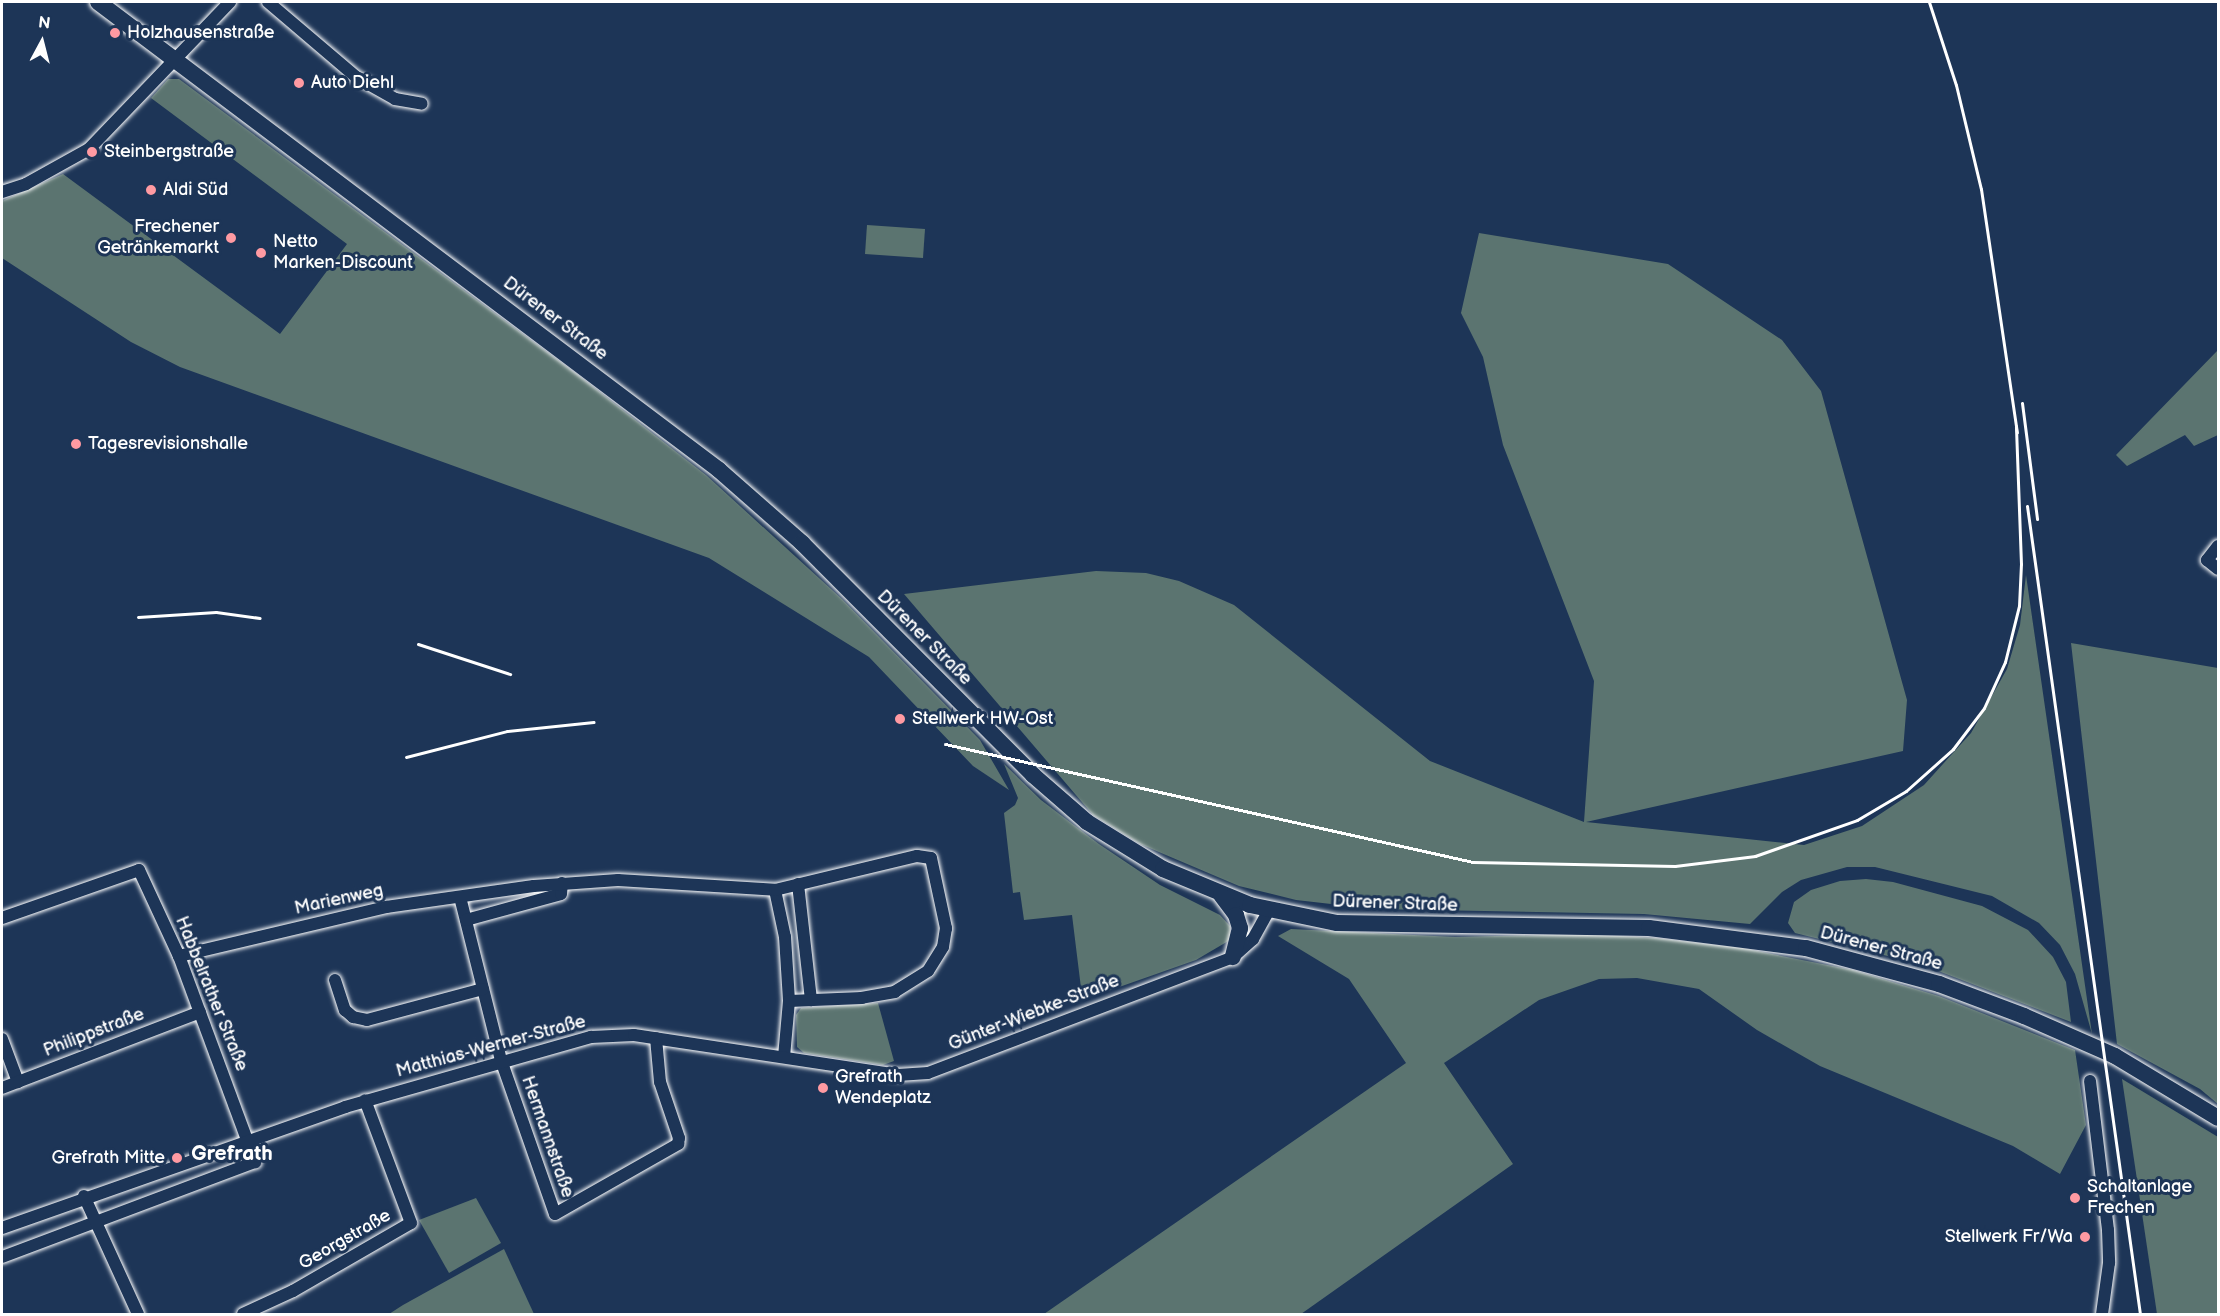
<!DOCTYPE html>
<html>
<head>
<meta charset="utf-8">
<style>
	body { margin:0 }
	#map { position:relative; width:2220px; height:1316px; overflow:hidden; background:#1d3557; font-family:"Balsamiq Sans",sans-serif }
	div>[style] { position:absolute }
	.green>* { inset:0; background:#5b7470 }
	.roads { filter:drop-shadow(0 0 2px #fff) drop-shadow(0 0 2px #fff) }
	.minor>* { height:12px; margin:-6px; padding:0 6px; transform-origin:6px; border-radius:6px; background:#1d3557 }
	.secondary>* { height:16px; margin:-8px; padding:0 8px; transform-origin:8px; border-radius:8px; background:#1d3557 }
	.rail>* { height:3px; margin:-1.5px; padding:0 1.5px; transform-origin:1.5px; border-radius:1.5px; background:#fff }
	.dots>* { width:16px; height:16px; translate:-50% -50%; box-sizing:border-box; border:3px solid #1d3557; border-radius:50% }
	span { translate:-50% -50%; white-space:nowrap; text-align:center; line-height:1.15; -webkit-text-stroke:6px #1d3557; paint-order:stroke }
	.poi-label { font-size:18px; color:#fff }
	.left { translate:0 -50%; text-align:left }
	.right { translate:-100% -50%; text-align:right }
	.street-label { font-size:18px; color:#fff }
	.quarter-label { font-size:21px; color:#fff; font-weight:700 }
	.frame { position:absolute; inset:0; border:3px solid #fff; pointer-events:none }
	.north { position:absolute; left:12px; top:12px; width:60px; height:60px; -webkit-text-stroke:4px #1d3557; paint-order:stroke; rotate:7deg; font-size:16px; font-weight:700; line-height:24px; text-align:center; color:#fff }
	.north::after { content:''; display:block; margin:auto; width:21px; height:27px; background:#fff; clip-path:polygon(50% 0,100% 100%,50% 72%,0 100%) }
</style>
</head>
<body>
<div id="map">
	<div class="green">
		<i style="clip-path:polygon(168px 79px,179px 79px,578px 375px,706px 475px,842px 599px,980px 740px,1009px 790px,973px 766px,869px 657px,709px 558px,180px 367px,131px 342px,2px 258px,2px 201px,63px 174px,280px 334px,347px 244px,151px 98px)"></i>
		<i style="clip-path:polygon(867px 225px,925px 229px,923px 258px,865px 254px)"></i>
		<i style="clip-path:polygon(1479px 233px,1668px 264px,1782px 340px,1821px 391px,1907px 700px,1903px 751px,1586px 822px,1804px 845px,1862px 826px,1924px 785px,1971px 733px,2007px 669px,2020px 625px,2026px 575px,2092px 1034px,2075px 974px,2060px 945px,2039px 923px,1992px 896px,1875px 867px,1847px 867px,1801px 880px,1782px 892px,1750px 924px,1644px 914px,1375px 909px,1296px 900px,1239px 886px,1140px 844px,1093px 815px,904px 594px,1096px 571px,1146px 573px,1179px 581px,1234px 605px,1430px 761px,1584px 822px,1594px 681px,1503px 445px,1483px 357px,1461px 313px)"></i>
		<i style="clip-path:polygon(2218px 350px,2218px 435px,2194px 446px,2185px 435px,2127px 466px,2116px 455px)"></i>
		<i style="clip-path:polygon(2071px 643px,2218px 668px,2218px 1104px,2200px 1089px,2117px 1044px)"></i>
		<i style="clip-path:polygon(1004px 764px,1041px 800px,1099px 844px,1160px 885px,1220px 915px,1230px 926px,1230px 940px,1196px 960px,1088px 998px,1081px 988px,1072px 915px,1024px 920px,1020px 892px,1013px 893px,1004px 813px,1015px 805px,1018px 798px)"></i>
		<i style="clip-path:polygon(1866px 879px,1893px 882px,1982px 906px,2028px 930px,2053px 957px,2066px 982px,2071px 1022px,1920px 964px,1795px 933px,1788px 923px,1794px 902px,1811px 890px,1840px 881px)"></i>
		<i style="clip-path:polygon(1291px 929px,1455px 937px,1584px 934px,1655px 938px,1742px 948px,1853px 970px,1939px 996px,2075px 1050px,2086px 1125px,2060px 1174px,2013px 1146px,1820px 1066px,1757px 1030px,1699px 989px,1637px 978px,1599px 979px,1539px 1000px,1444px 1063px,1513px 1164px,1301px 1314px,1044px 1314px,1406px 1063px,1349px 979px,1278px 936px)"></i>
		<i style="clip-path:polygon(878px 1003px,894px 1061px,883px 1065px,804px 1053px,797px 1047px,796px 1015px,801px 1008px)"></i>
		<i style="clip-path:polygon(2122px 1079px,2218px 1137px,2218px 1314px,2157px 1314px)"></i>
		<i style="clip-path:polygon(476px 1198px,501px 1243px,449px 1273px,419px 1220px)"></i>
		<i style="clip-path:polygon(504px 1249px,534px 1314px,389px 1314px,403px 1305px)"></i>
	</div>
	<div class="roads">
		<div class="minor">
			<i style="left:268px;top:2px;width:116px;rotate:40.4deg"></i>
			<i style="left:356px;top:77px;width:45px;rotate:29.4deg"></i>
			<i style="left:395px;top:99px;width:27px;rotate:10deg"></i>
			<i style="left:2px;top:192px;width:25px;rotate:-18deg"></i>
			<i style="left:26px;top:184px;width:72px;rotate:-29.1deg"></i>
			<i style="left:89px;top:149px;width:204px;rotate:-46.2deg"></i>
			<i style="left:2218px;top:546px;width:18px;rotate:128deg"></i>
			<i style="left:2207px;top:560px;width:14px;rotate:39deg"></i>
			<i style="left:798px;top:884px;width:117px;rotate:83.6deg"></i>
			<i style="left:775px;top:890px;width:48px;rotate:78deg"></i>
			<i style="left:785px;top:937px;width:64px;rotate:86.4deg"></i>
			<i style="left:789px;top:1001px;width:56px;rotate:95.1deg"></i>
			<i style="left:460px;top:897px;width:168px;rotate:75.9deg"></i>
			<i style="left:501px;top:1060px;width:163px;rotate:70.7deg"></i>
			<i style="left:555px;top:1214px;width:142px;rotate:-29.6deg"></i>
			<i style="left:678px;top:1144px;width:6px;rotate:-81deg"></i>
			<i style="left:679px;top:1138px;width:59px;rotate:-108.7deg"></i>
			<i style="left:660px;top:1082px;width:44px;rotate:-95.2deg"></i>
			<i style="left:2px;top:918px;width:145px;rotate:-19.3deg"></i>
			<i style="left:139px;top:870px;width:95px;rotate:65.1deg"></i>
			<i style="left:179px;top:956px;width:220px;rotate:69.7deg"></i>
			<i style="left:255px;top:1162px;width:270px;rotate:159.4deg"></i>
			<i style="left:466px;top:920px;width:98px;rotate:-15.3deg"></i>
			<i style="left:561px;top:894px;width:11px;rotate:-85deg"></i>
			<i style="left:179px;top:956px;width:213px;rotate:-13.3deg"></i>
			<i style="left:386px;top:907px;width:149px;rotate:-8.1deg"></i>
			<i style="left:534px;top:886px;width:84px;rotate:-4.1deg"></i>
			<i style="left:618px;top:880px;width:157px;rotate:3.6deg"></i>
			<i style="left:775px;top:890px;width:146px;rotate:-13.5deg"></i>
			<i style="left:917px;top:856px;width:14px;rotate:8deg"></i>
			<i style="left:931px;top:858px;width:72px;rotate:77.9deg"></i>
			<i style="left:946px;top:928px;width:19px;rotate:99deg"></i>
			<i style="left:943px;top:947px;width:28px;rotate:122deg"></i>
			<i style="left:928px;top:971px;width:39px;rotate:148deg"></i>
			<i style="left:895px;top:992px;width:34px;rotate:170deg"></i>
			<i style="left:862px;top:998px;width:73px;rotate:177.6deg"></i>
			<i style="left:335px;top:980px;width:32px;rotate:72deg"></i>
			<i style="left:345px;top:1010px;width:11px;rotate:41deg"></i>
			<i style="left:353px;top:1017px;width:14px;rotate:12deg"></i>
			<i style="left:367px;top:1020px;width:120px;rotate:-15deg"></i>
			<i style="left:2px;top:1039px;width:46px;rotate:69.6deg"></i>
			<i style="left:2090px;top:1081px;width:150px;rotate:83.1deg"></i>
			<i style="left:2108px;top:1230px;width:33px;rotate:88deg"></i>
			<i style="left:2109px;top:1263px;width:51px;rotate:97.8deg"></i>
			<i style="left:2px;top:1088px;width:212px;rotate:-21deg"></i>
			<i style="left:84px;top:1196px;width:130px;rotate:65.4deg"></i>
			<i style="left:2px;top:1228px;width:364px;rotate:-19.4deg"></i>
			<i style="left:345px;top:1107px;width:256px;rotate:-15.9deg"></i>
			<i style="left:591px;top:1037px;width:43px;rotate:-2.7deg"></i>
			<i style="left:634px;top:1035px;width:267px;rotate:8.6deg"></i>
			<i style="left:898px;top:1075px;width:30px;rotate:-4deg"></i>
			<i style="left:928px;top:1073px;width:326px;rotate:-20.8deg"></i>
			<i style="left:1233px;top:957px;width:27px;rotate:-42deg"></i>
			<i style="left:1253px;top:939px;width:33px;rotate:-61deg"></i>
			<i style="left:243px;top:1314px;width:55px;rotate:-24.7deg"></i>
			<i style="left:293px;top:1291px;width:136px;rotate:-30deg"></i>
			<i style="left:411px;top:1223px;width:131px;rotate:-110.5deg"></i>
		</div>
		<div class="secondary">
			<i style="left:98px;top:2px;width:778px;rotate:37deg"></i>
			<i style="left:719px;top:470px;width:111px;rotate:41.3deg"></i>
			<i style="left:802px;top:543px;width:327px;rotate:45.1deg"></i>
			<i style="left:1033px;top:775px;width:72px;rotate:41deg"></i>
			<i style="left:1087px;top:822px;width:89px;rotate:31.7deg"></i>
			<i style="left:1163px;top:869px;width:94px;rotate:22.5deg"></i>
			<i style="left:1250px;top:905px;width:89px;rotate:11.7deg"></i>
			<i style="left:1337px;top:923px;width:312px;rotate:0.9deg"></i>
			<i style="left:1649px;top:928px;width:158px;rotate:7.3deg"></i>
			<i style="left:1806px;top:948px;width:138px;rotate:15.1deg"></i>
			<i style="left:1939px;top:984px;width:91px;rotate:20.6deg"></i>
			<i style="left:2024px;top:1016px;width:99px;rotate:23.7deg"></i>
			<i style="left:2115px;top:1056px;width:120px;rotate:31deg"></i>
			<i style="left:1221px;top:895px;width:25px;rotate:53deg"></i>
			<i style="left:1236px;top:915px;width:14px;rotate:73deg"></i>
			<i style="left:1240px;top:928px;width:30px;rotate:104deg"></i>
		</div>
	</div>
	<div class="rail">
		<i style="left:1929px;top:2px;width:87px;rotate:72deg"></i>
		<i style="left:1956px;top:85px;width:107px;rotate:76.5deg"></i>
		<i style="left:1981px;top:189px;width:246px;rotate:81.6deg"></i>
		<i style="left:2022px;top:403px;width:117px;rotate:82.6deg"></i>
		<i style="left:2027px;top:506px;width:816px;rotate:82.04deg"></i>
		<i style="left:138px;top:617px;width:78px;rotate:-3.7deg"></i>
		<i style="left:216px;top:612px;width:44px;rotate:7.8deg"></i>
		<i style="left:418px;top:644px;width:97px;rotate:18.1deg"></i>
		<i style="left:945px;top:744px;width:541px;rotate:12.6deg"></i>
		<i style="left:1473px;top:862px;width:202px;rotate:1.1deg"></i>
		<i style="left:1675px;top:866px;width:81px;rotate:-7.1deg"></i>
		<i style="left:1755px;top:856px;width:108px;rotate:-19.4deg"></i>
		<i style="left:1857px;top:820px;width:57px;rotate:-30.6deg"></i>
		<i style="left:1906px;top:791px;width:63px;rotate:-41.8deg"></i>
		<i style="left:1953px;top:749px;width:51px;rotate:-52.9deg"></i>
		<i style="left:1984px;top:708px;width:51px;rotate:-65.5deg"></i>
		<i style="left:2005px;top:662px;width:58px;rotate:-76deg"></i>
		<i style="left:2019px;top:606px;width:42px;rotate:-87.3deg"></i>
		<i style="left:2021px;top:564px;width:138px;rotate:-92.1deg"></i>
		<i style="left:406px;top:757px;width:104px;rotate:-14.4deg"></i>
		<i style="left:507px;top:731px;width:87px;rotate:-5.9deg"></i>
	</div>
	<div class="dots">
		<i style="left:115px;top:33px;background:#ff9aa2"></i>
		<i style="left:299px;top:83px;background:#ff9aa2"></i>
		<i style="left:92px;top:152px;background:#ff9aa2"></i>
		<i style="left:151px;top:190px;background:#ff9aa2"></i>
		<i style="left:231px;top:238px;background:#ff9aa2"></i>
		<i style="left:261px;top:253px;background:#ff9aa2"></i>
		<i style="left:76px;top:444px;background:#ff9aa2"></i>
		<i style="left:900px;top:719px;background:#ff9aa2"></i>
		<i style="left:823px;top:1088px;background:#ff9aa2"></i>
		<i style="left:177px;top:1158px;background:#ff9aa2"></i>
		<i style="left:2075px;top:1198px;background:#ff9aa2"></i>
		<i style="left:2085px;top:1237px;background:#ff9aa2"></i>
	</div>
	<div class="poi-label">
		<span class="left" style="left:127px;top:33px">Holzhausenstraße</span>
		<span class="left" style="left:311px;top:83px">Auto Diehl</span>
		<span class="left" style="left:104px;top:152px">Steinbergstraße</span>
		<span class="left" style="left:163px;top:190px">Aldi Süd</span>
		<span class="right" style="left:219px;top:238px">Frechener<br>Getränkemarkt</span>
		<span class="left" style="left:273px;top:253px">Netto<br>Marken-Discount</span>
		<span class="left" style="left:88px;top:444px">Tagesrevisionshalle</span>
		<span class="left" style="left:912px;top:719px">Stellwerk HW-Ost</span>
		<span class="left" style="left:835px;top:1088px">Grefrath<br>Wendeplatz</span>
		<span class="right" style="left:165px;top:1158px">Grefrath Mitte</span>
		<span class="left" style="left:2087px;top:1198px">Schaltanlage<br>Frechen</span>
		<span class="right" style="left:2073px;top:1237px">Stellwerk Fr/Wa</span>
	</div>
	<div class="street-label">
		<span style="left:555px;top:319px;rotate:37deg">Dürener Straße</span>
		<span style="left:924px;top:638px;rotate:45deg">Dürener Straße</span>
		<span style="left:339px;top:900px;rotate:-12deg">Marienweg</span>
		<span style="left:1395px;top:904px;rotate:2deg">Dürener Straße</span>
		<span style="left:1881px;top:949px;rotate:15deg">Dürener Straße</span>
		<span style="left:211px;top:994px;rotate:68deg">Habbelrather Straße</span>
		<span style="left:1034px;top:1013px;rotate:-21deg">Günter-Wiebke-Straße</span>
		<span style="left:94px;top:1033px;rotate:-21deg">Philippstraße</span>
		<span style="left:491px;top:1047px;rotate:-15deg">Matthias-Werner-Straße</span>
		<span style="left:547px;top:1137px;rotate:71deg">Hermannstraße</span>
		<span style="left:345px;top:1240px;rotate:-30deg">Georgstraße</span>
	</div>
	<div class="quarter-label">
		<span style="left:232px;top:1154px">Grefrath</span>
	</div>
	<div class="frame"></div>
	<div class="north">N</div>
</div>
</body>
</html>
